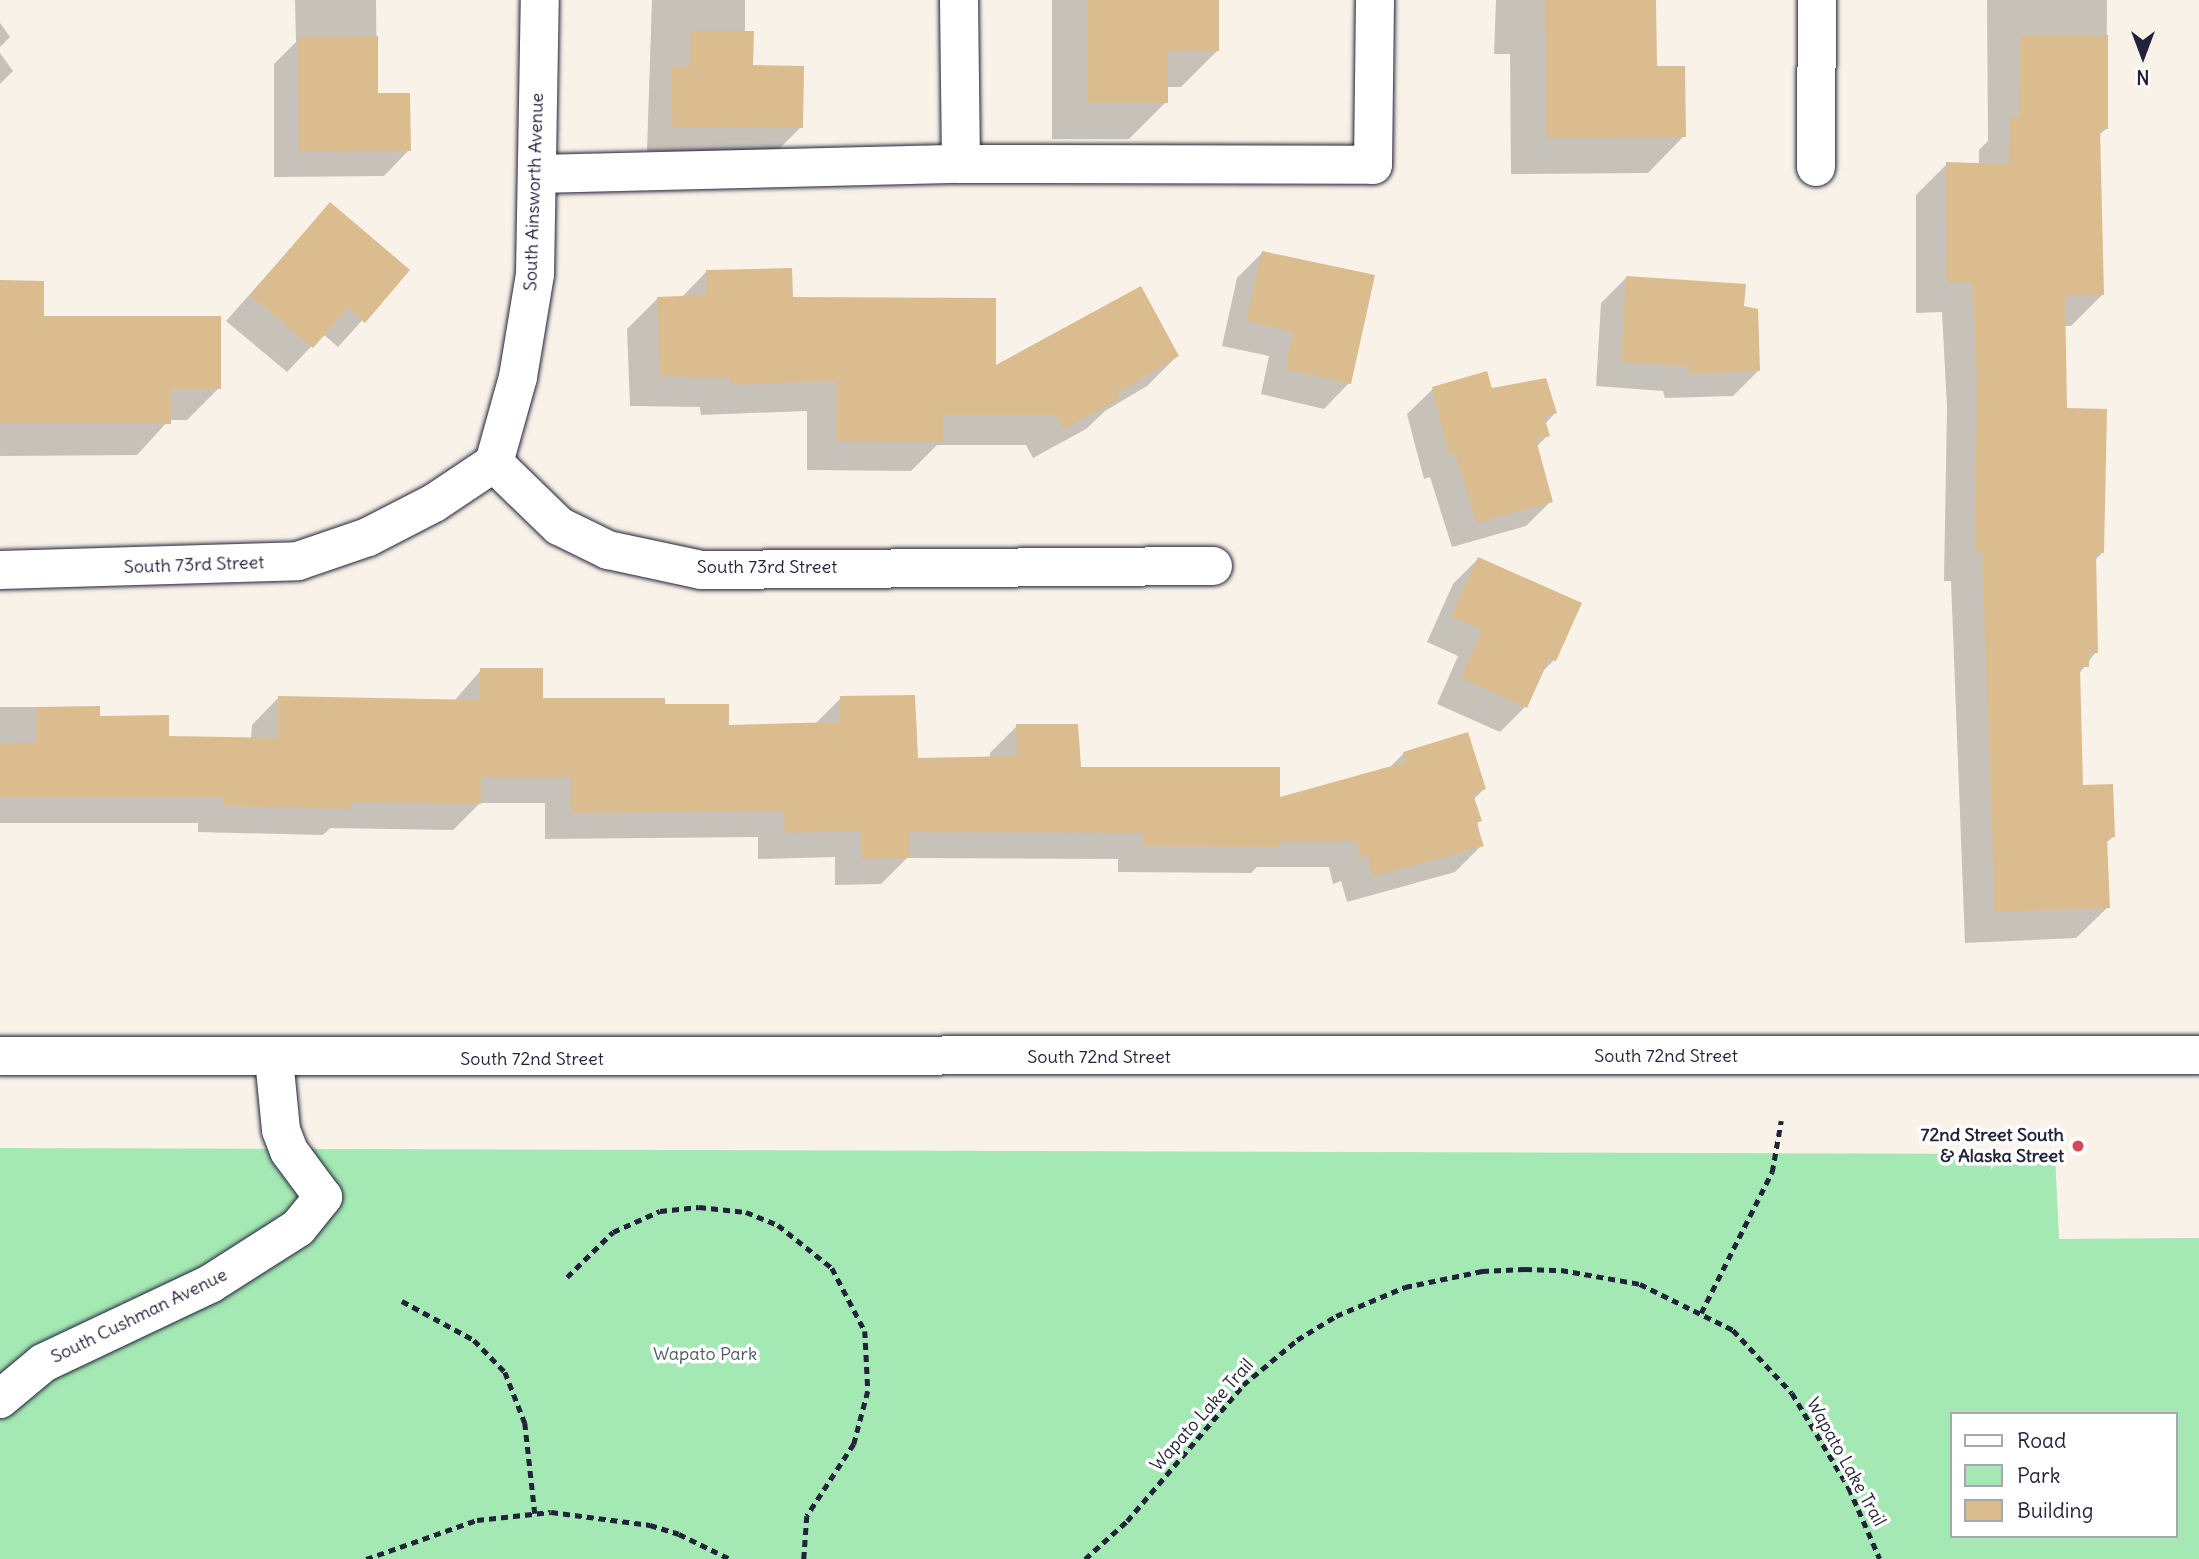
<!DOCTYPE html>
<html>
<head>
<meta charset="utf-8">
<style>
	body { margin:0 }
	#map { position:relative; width:2199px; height:1559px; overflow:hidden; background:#f8f2e8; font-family:Delius,sans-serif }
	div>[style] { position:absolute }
	.green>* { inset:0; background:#a4e8b3 }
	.shadow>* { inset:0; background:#0003 }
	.building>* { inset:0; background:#dbbc8e }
	.path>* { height:4.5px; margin-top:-2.25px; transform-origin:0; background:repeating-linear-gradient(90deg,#22223b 0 7px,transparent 0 12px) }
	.roads { filter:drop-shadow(0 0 2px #22223b) drop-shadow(0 0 2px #22223b) }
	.minor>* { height:38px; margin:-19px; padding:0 19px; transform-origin:19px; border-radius:19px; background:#fff }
	.major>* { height:38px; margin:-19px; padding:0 19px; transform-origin:19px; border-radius:19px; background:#fff }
	.dots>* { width:19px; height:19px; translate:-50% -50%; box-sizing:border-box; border:4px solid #fff; border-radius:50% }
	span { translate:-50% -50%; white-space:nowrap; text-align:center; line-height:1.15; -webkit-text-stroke:7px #fff; paint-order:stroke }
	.street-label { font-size:18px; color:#22223b }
	.poi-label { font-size:18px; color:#22223b; font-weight:700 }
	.right { translate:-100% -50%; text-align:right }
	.park-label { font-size:18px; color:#495d5f }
	.legend { position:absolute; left:1950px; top:1412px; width:228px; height:126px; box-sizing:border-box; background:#fff; border:2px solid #a7a7b1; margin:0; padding:9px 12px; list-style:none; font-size:21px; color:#22223b }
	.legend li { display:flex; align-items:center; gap:14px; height:35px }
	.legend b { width:35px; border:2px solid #a7a7b1 }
	.north { position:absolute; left:2108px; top:21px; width:70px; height:70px; -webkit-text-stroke:5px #fff; paint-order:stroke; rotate:180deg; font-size:19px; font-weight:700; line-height:28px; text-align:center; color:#22223b }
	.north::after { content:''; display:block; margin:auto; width:24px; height:32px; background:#22223b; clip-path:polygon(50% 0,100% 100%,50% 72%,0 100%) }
</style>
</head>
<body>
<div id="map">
	<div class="green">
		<i style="clip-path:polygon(evenodd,0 1148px,2055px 1154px,2059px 1239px,2199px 1238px,2199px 1559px,0 1559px,0 1148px,1952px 1414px,2176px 1414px,2176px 1536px,1952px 1536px,1952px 1414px)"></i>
	</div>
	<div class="shadow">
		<i style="clip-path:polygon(295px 0,376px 0,377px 95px,409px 150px,384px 176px,274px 177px,274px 64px,296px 42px)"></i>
		<i style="clip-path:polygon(652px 0,745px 0,745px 33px,751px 66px,801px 127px,776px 152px,647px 151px)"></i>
		<i style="clip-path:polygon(1052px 0,1218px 0,1217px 51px,1181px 87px,1166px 87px,1166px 102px,1129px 139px,1052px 139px)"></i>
		<i style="clip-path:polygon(1496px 0,1654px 0,1655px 68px,1684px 136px,1648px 173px,1511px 174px,1510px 54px,1494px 54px)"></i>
		<i style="clip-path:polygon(1987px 0,2107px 0,2106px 129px,2098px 136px,2103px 294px,2071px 326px,2063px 326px,2065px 410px,2102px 553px,2094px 561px,2096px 652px,2078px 675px,2081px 787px,2113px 837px,2105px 844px,2108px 907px,2076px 938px,1965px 943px,1951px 581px,1944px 581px,1947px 407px,1942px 312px,1916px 313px,1916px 195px,1947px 164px,1979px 165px,1979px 150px,1988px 141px)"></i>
		<i style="clip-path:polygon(0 23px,10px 37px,0 47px)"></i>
		<i style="clip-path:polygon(0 53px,13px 71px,0 84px)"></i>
		<i style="clip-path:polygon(330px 204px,408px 270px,338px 347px,323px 334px,287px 372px,226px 321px)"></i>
		<i style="clip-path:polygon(1262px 253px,1349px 383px,1324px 409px,1261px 394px,1269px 356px,1222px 346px,1237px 278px)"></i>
		<i style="clip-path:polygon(706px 272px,994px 368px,1177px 356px,1147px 386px,1105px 411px,1086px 429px,1033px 458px,1026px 445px,937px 445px,911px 471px,807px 470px,807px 411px,701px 415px,700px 407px,630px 406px,627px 329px,658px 298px,681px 298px)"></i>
		<i style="clip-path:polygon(1626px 278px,1742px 307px,1759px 370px,1733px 396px,1665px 398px,1663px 391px,1596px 386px,1601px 303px)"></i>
		<i style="clip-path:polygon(0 282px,42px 317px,219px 388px,187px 420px,169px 420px,137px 455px,0 456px)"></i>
		<i style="clip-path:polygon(1433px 389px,1555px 413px,1545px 424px,1548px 435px,1536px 447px,1551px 501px,1526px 526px,1452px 547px,1430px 477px,1424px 479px,1407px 414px)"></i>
		<i style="clip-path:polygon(1478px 559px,1554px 660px,1539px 675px,1526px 706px,1500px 732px,1437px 704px,1458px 656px,1427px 642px,1453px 584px)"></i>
		<i style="clip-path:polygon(481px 670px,541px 700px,664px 706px,728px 727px,815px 724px,841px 698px,916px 760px,990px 759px,990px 753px,1017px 726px,1080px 768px,1279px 799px,1388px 769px,1404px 753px,1484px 789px,1473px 800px,1482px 845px,1455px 872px,1347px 902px,1341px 881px,1333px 884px,1329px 867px,1257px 867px,1251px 873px,1118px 872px,1118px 859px,907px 858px,881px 884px,835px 885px,835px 857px,758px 859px,758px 837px,545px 839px,545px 803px,480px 803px,453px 830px,330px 828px,323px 835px,198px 832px,198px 823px,0 823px,0 707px,98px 707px,98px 718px,168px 737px,251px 739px,252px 725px,278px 698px,454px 701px)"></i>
	</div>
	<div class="building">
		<i style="clip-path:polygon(1088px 0,1219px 0,1219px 51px,1168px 51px,1168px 103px,1088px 103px)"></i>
		<i style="clip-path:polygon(1545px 0,1656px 0,1657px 66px,1685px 66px,1686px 137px,1547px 138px)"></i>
		<i style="clip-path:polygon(690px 31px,754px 31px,753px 65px,804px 66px,803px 128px,672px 127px,672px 66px,690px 66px)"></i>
		<i style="clip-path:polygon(2020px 35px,2108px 35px,2108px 129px,2100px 129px,2104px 295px,2065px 296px,2067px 408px,2107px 409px,2104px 553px,2096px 553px,2098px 653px,2089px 653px,2089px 667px,2080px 667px,2083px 785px,2113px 784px,2115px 837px,2107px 838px,2110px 908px,1995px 912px,1982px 551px,1975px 551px,1977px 375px,1972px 282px,1947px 283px,1946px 162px,2009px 164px,2010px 117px,2019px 117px)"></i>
		<i style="clip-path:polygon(378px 36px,378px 93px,410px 93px,411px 151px,299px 152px,298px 37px)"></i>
		<i style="clip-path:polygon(330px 202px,410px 270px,365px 323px,348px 308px,313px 348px,250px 295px)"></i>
		<i style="clip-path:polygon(1262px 251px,1375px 275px,1351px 384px,1285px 369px,1293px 332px,1246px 321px)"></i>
		<i style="clip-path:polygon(792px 268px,793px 297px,996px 298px,996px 365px,1141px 286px,1179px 356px,1116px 394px,1119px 399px,1064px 429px,1056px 415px,943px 415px,943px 442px,836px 441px,837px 381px,731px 385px,730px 378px,660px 376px,657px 297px,706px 295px,706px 270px)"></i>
		<i style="clip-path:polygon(1626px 276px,1746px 284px,1744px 306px,1758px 309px,1760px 371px,1690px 374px,1688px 366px,1621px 362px)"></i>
		<i style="clip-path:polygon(0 280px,44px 281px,44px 316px,221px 316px,221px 389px,171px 389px,171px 424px,0 424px)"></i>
		<i style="clip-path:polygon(1487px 371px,1492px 388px,1546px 378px,1557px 413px,1544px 417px,1550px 436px,1536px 440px,1553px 502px,1477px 523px,1455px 453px,1449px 455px,1432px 387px)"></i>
		<i style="clip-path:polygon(1478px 557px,1582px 603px,1556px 661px,1549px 659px,1527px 708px,1461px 678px,1482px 630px,1451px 616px)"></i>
		<i style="clip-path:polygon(480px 668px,543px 668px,543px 698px,665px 698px,665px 704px,729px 704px,729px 725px,840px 722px,840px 696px,915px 695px,918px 758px,1017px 756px,1016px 724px,1078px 724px,1081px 767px,1280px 767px,1280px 797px,1406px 762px,1403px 752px,1468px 732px,1486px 789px,1473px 794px,1482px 821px,1476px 823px,1484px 846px,1373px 877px,1368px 855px,1360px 858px,1356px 841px,1280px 841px,1280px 847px,1144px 846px,1144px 833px,909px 832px,909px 858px,861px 859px,861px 831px,785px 833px,784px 811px,571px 813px,571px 777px,481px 777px,481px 804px,352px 802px,351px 809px,224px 806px,224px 797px,0 797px,0 744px,36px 742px,36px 707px,100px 706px,100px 716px,169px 715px,169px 736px,277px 738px,278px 696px,480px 700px)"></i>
	</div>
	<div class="path">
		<i style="left:567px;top:1277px;width:64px;rotate:-44.4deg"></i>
		<i style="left:613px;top:1232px;width:51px;rotate:-24.1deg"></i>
		<i style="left:660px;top:1211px;width:39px;rotate:-6deg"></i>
		<i style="left:699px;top:1207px;width:47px;rotate:6.1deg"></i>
		<i style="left:746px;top:1212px;width:35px;rotate:22deg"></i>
		<i style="left:778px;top:1225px;width:69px;rotate:38.5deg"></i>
		<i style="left:832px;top:1268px;width:71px;rotate:62.4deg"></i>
		<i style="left:865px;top:1331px;width:60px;rotate:87.1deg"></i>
		<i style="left:868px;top:1391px;width:55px;rotate:104.8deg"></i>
		<i style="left:854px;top:1444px;width:86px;rotate:123.1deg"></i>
		<i style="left:807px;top:1516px;width:43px;rotate:94deg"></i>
		<i style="left:402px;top:1301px;width:82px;rotate:28.4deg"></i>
		<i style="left:474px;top:1340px;width:45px;rotate:45.9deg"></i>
		<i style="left:505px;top:1372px;width:55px;rotate:68.6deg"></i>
		<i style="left:525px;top:1423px;width:91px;rotate:83.7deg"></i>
		<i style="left:1701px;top:1313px;width:158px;rotate:-63.3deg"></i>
		<i style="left:1772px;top:1172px;width:52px;rotate:-80deg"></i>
		<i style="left:366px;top:1559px;width:118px;rotate:-19.4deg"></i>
		<i style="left:477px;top:1520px;width:74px;rotate:-6.2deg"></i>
		<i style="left:551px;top:1512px;width:100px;rotate:7.5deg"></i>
		<i style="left:650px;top:1525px;width:30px;rotate:17deg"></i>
		<i style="left:679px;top:1534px;width:57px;rotate:26.1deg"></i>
		<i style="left:1085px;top:1559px;width:57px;rotate:-42.1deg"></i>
		<i style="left:1127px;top:1521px;width:179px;rotate:-49.5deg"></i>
		<i style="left:1243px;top:1385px;width:70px;rotate:-39.8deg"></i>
		<i style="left:1297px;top:1340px;width:46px;rotate:-31.6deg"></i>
		<i style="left:1336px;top:1316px;width:75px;rotate:-22.8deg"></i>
		<i style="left:1405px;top:1287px;width:79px;rotate:-11.7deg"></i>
		<i style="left:1482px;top:1271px;width:43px;rotate:-2.7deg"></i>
		<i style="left:1525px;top:1269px;width:36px;rotate:2deg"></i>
		<i style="left:1561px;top:1270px;width:80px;rotate:10deg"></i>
		<i style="left:1640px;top:1284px;width:104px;rotate:26.3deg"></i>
		<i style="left:1733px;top:1330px;width:86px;rotate:46.9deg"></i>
		<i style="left:1792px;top:1393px;width:111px;rotate:59deg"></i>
		<i style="left:1849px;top:1488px;width:77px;rotate:66.4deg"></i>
	</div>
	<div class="roads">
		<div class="minor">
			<i style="left:959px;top:0;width:164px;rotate:89.3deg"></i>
			<i style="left:1816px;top:167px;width:167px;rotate:-89.7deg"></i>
			<i style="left:537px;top:174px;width:424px;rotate:-1.4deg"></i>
			<i style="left:961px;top:164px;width:412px;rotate:0.1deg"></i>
			<i style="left:1373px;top:165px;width:165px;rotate:-89.3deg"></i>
			<i style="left:494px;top:463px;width:91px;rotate:44.1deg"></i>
			<i style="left:559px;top:526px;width:55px;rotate:26.1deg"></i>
			<i style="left:608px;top:550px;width:95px;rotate:12.1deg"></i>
			<i style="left:701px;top:570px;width:512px;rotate:-0.45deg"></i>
			<i style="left:494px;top:463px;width:89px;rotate:-74.4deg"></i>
			<i style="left:518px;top:377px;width:104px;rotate:-80.6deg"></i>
			<i style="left:535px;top:274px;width:274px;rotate:-89deg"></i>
			<i style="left:0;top:570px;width:298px;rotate:-1.7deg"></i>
			<i style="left:298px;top:561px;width:74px;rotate:-18.9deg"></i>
			<i style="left:368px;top:537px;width:74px;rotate:-27.3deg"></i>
			<i style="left:434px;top:503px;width:72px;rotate:-33.7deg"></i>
			<i style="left:0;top:1399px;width:56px;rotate:-39.9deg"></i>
			<i style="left:43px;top:1363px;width:185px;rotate:-25.3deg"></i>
			<i style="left:210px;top:1284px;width:104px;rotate:-32.5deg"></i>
			<i style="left:298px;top:1228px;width:40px;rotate:-51deg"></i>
			<i style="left:323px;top:1197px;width:57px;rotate:-126.5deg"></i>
			<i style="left:289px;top:1151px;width:22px;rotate:-111deg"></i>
			<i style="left:281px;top:1130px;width:71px;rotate:-95.6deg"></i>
		</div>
		<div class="major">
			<i style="left:0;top:1056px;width:2199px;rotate:-0.03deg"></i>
		</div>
	</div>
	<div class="dots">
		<i style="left:2078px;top:1146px;background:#d1495b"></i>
	</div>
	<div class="street-label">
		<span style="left:534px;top:192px;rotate:-88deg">South Ainsworth Avenue</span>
		<span style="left:194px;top:565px;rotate:-2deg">South 73rd Street</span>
		<span style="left:767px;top:567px">South 73rd Street</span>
		<span style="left:1666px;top:1056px">South 72nd Street</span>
		<span style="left:1099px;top:1057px">South 72nd Street</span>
		<span style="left:532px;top:1059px">South 72nd Street</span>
		<span style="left:139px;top:1316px;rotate:-26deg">South Cushman Avenue</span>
		<span style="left:1202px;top:1415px;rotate:-48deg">Wapato Lake Trail</span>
		<span style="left:1846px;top:1462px;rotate:61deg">Wapato Lake Trail</span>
	</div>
	<div class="poi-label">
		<span class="right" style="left:2064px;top:1146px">72nd Street South<br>&amp; Alaska Street</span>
	</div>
	<div class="park-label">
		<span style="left:705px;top:1354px">Wapato Park</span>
	</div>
	<ul class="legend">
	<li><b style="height:9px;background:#fff"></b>Road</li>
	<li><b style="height:19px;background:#a4e8b3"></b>Park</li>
	<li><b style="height:19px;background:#dbbc8e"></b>Building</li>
	</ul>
	<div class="north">N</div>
</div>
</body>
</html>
